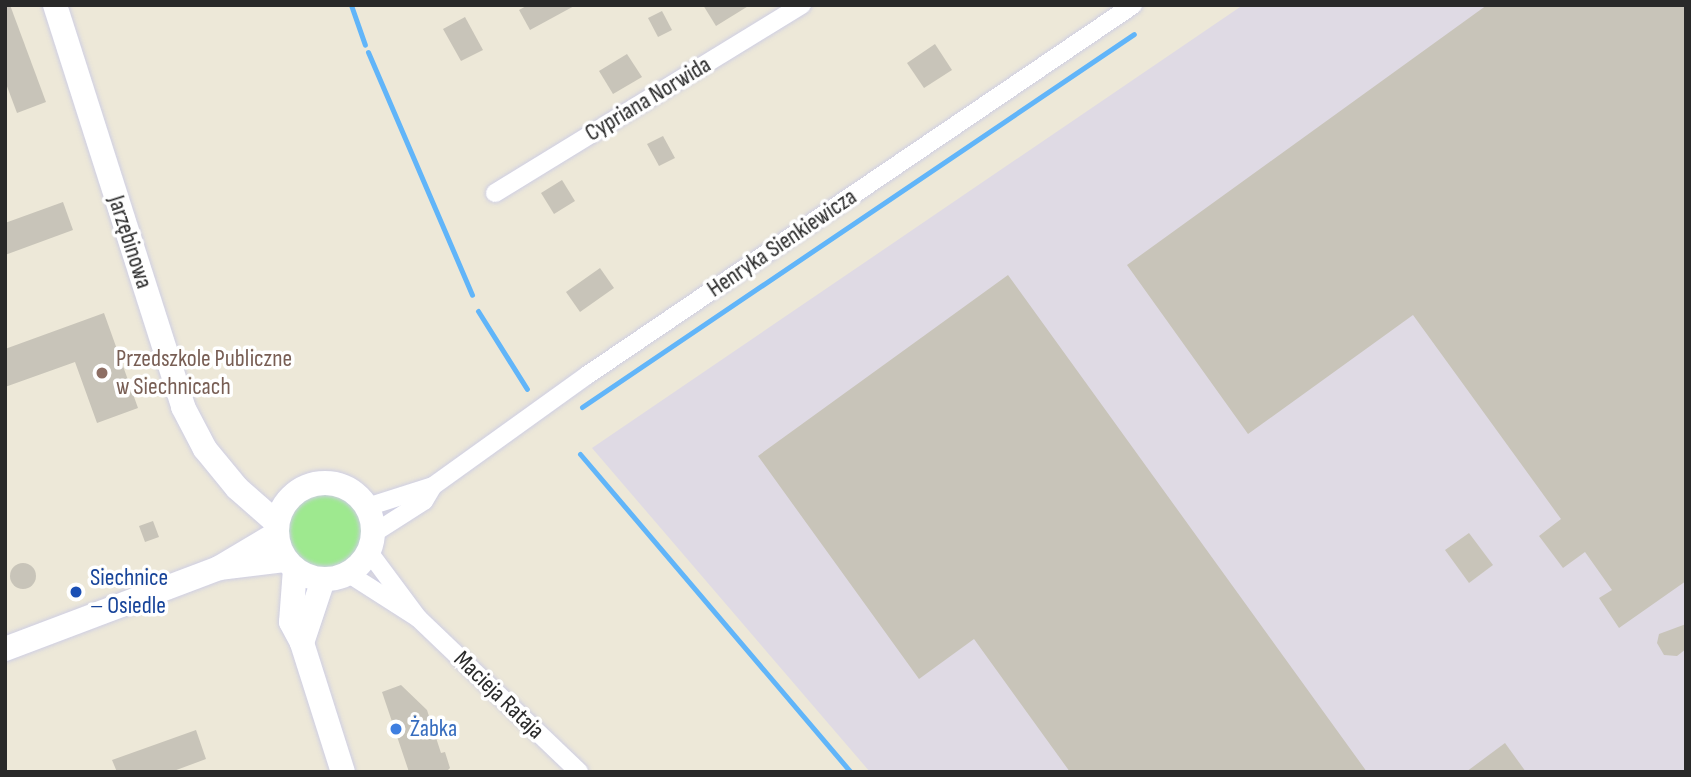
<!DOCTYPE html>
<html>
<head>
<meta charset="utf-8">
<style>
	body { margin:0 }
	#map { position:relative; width:1691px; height:777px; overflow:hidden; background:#ede8d8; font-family:"Sofia Sans Condensed",sans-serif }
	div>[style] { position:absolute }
	.industrial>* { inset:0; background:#dfdae4 }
	.green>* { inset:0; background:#9ee98f }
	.round { border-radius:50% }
	.stream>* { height:5px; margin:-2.5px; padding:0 2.5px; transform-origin:2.5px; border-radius:2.5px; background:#61b5f9 }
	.building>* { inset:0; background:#c8c4b9 }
	.roads { filter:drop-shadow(0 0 2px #cecee3) drop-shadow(0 0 2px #cecee3) }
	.street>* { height:18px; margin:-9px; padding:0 9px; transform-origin:9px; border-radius:9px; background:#fff }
	.secondary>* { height:24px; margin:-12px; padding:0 12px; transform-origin:12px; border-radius:12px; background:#fff }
	.secondary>.ring { margin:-12px; padding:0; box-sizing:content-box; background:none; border:24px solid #fff; border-radius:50% }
	.dots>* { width:19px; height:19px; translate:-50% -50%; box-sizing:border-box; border:4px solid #fff; border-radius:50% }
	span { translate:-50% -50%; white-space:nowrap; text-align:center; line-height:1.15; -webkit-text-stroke:7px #fff; paint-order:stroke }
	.street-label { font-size:24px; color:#292929 }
	.education-label { font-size:24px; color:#785e54 }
	.left { translate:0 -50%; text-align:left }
	.transit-label { font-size:24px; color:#164399 }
	.shop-label { font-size:24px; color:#366cbe }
	.frame { position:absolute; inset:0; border:7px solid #292929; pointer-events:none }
</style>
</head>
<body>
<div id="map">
	<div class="industrial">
		<i style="clip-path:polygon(1243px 5px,1686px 5px,1686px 772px,870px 772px,592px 448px)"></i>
	</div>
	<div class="green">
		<i class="round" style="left:289px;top:494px;width:74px;height:74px"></i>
	</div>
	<div class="stream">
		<i style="left:351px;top:5px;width:42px;rotate:70.7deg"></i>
		<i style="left:368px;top:52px;width:264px;rotate:66.8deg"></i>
		<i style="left:478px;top:311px;width:92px;rotate:57.9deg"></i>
		<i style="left:582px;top:407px;width:666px;rotate:-34.05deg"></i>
		<i style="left:580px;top:454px;width:418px;rotate:49.6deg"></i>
	</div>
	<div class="building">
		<i style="clip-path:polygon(5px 5px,10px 5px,46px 102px,17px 113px,5px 81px)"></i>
		<i style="clip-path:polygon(528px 5px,576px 5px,530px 30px,519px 10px)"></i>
		<i style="clip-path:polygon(703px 5px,750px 5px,716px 26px)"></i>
		<i style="clip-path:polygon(1487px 5px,1686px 5px,1686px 581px,1619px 628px,1599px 598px,1612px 590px,1585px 552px,1563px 568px,1539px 536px,1561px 519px,1413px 315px,1248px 434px,1127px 265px)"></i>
		<i style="clip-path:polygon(662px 11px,672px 30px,658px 37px,648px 18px)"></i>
		<i style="clip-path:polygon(465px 17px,483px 50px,461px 61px,443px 29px)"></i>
		<i style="clip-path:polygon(935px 44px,952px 70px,924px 88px,907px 63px)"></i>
		<i style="clip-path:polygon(627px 54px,642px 77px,613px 94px,599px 71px)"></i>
		<i style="clip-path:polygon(663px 136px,675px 158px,659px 166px,647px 144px)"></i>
		<i style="clip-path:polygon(562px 180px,575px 201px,554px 214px,541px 193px)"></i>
		<i style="clip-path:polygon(63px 202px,73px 230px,5px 255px,5px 223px)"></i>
		<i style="clip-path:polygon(600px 268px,614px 288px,580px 312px,566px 292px)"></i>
		<i style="clip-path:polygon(1008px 275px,1367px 772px,1070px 772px,974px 639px,919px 679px,758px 456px)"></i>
		<i style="clip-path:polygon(104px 313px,138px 408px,97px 423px,75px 362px,5px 387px,5px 349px)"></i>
		<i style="clip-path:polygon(153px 521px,159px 537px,145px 542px,139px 526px)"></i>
		<i style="clip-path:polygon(1469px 533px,1493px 565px,1469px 583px,1445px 550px)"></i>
		<i class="round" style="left:10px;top:563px;width:26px;height:26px"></i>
		<i style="clip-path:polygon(1686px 624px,1686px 649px,1677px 656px,1664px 655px,1657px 643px,1659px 634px)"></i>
		<i style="clip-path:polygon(401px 685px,427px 710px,441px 753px,445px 752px,450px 768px,446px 772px,409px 772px,382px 692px)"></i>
		<i style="clip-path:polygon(196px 730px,206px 759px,171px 772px,117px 772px,112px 760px)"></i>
		<i style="clip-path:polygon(1505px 743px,1526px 772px,1466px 772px)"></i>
	</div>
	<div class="roads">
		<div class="street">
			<i style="left:495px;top:193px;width:360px;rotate:-31.5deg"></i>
			<i style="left:367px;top:507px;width:69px;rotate:-17.7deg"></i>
			<i style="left:374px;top:533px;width:59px;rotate:-32.6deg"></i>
			<i style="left:424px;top:501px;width:17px;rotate:-59deg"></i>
			<i style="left:433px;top:486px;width:188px;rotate:-35.7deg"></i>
			<i style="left:586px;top:376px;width:661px;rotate:-34.15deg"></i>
			<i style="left:369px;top:552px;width:82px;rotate:53.4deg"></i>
			<i style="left:349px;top:574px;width:82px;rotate:32.5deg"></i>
			<i style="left:418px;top:618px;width:223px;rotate:43.7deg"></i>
		</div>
		<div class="secondary">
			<i style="left:55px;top:5px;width:422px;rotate:72.3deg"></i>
			<i style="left:183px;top:407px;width:47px;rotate:62.4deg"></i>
			<i style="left:205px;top:449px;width:50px;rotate:50.6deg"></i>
			<i style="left:237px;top:488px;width:53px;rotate:41.2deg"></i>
			<i class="ring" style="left:277px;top:483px;width:72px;height:72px"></i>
			<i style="left:219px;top:568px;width:66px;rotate:-6.9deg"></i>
			<i style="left:295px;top:569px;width:53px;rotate:94.3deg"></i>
			<i style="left:291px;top:622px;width:24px;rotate:62deg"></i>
			<i style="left:302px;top:643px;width:135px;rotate:72.4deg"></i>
			<i style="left:302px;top:643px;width:66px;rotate:-71.6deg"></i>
			<i style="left:5px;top:649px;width:229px;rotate:-20.7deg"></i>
			<i style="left:219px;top:568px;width:66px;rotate:-30.8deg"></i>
		</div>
	</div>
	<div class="dots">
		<i style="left:102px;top:373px;background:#8d6e63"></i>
		<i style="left:76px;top:592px;background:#1a4fb4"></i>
		<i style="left:396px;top:729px;background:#3f7fe0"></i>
	</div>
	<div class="street-label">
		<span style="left:648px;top:99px;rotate:-31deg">Cypriana Norwida</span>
		<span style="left:130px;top:242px;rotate:72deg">Jarzębinowa</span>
		<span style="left:782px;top:243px;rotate:-34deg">Henryka Sienkiewicza</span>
		<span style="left:499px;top:695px;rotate:44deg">Macieja Rataja</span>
	</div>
	<div class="education-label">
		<span class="left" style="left:116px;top:373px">Przedszkole Publiczne<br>w Siechnicach</span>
	</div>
	<div class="transit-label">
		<span class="left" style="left:90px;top:592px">Siechnice<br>– Osiedle</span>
	</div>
	<div class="shop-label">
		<span class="left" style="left:410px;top:729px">Żabka</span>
	</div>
	<div class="frame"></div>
</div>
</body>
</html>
